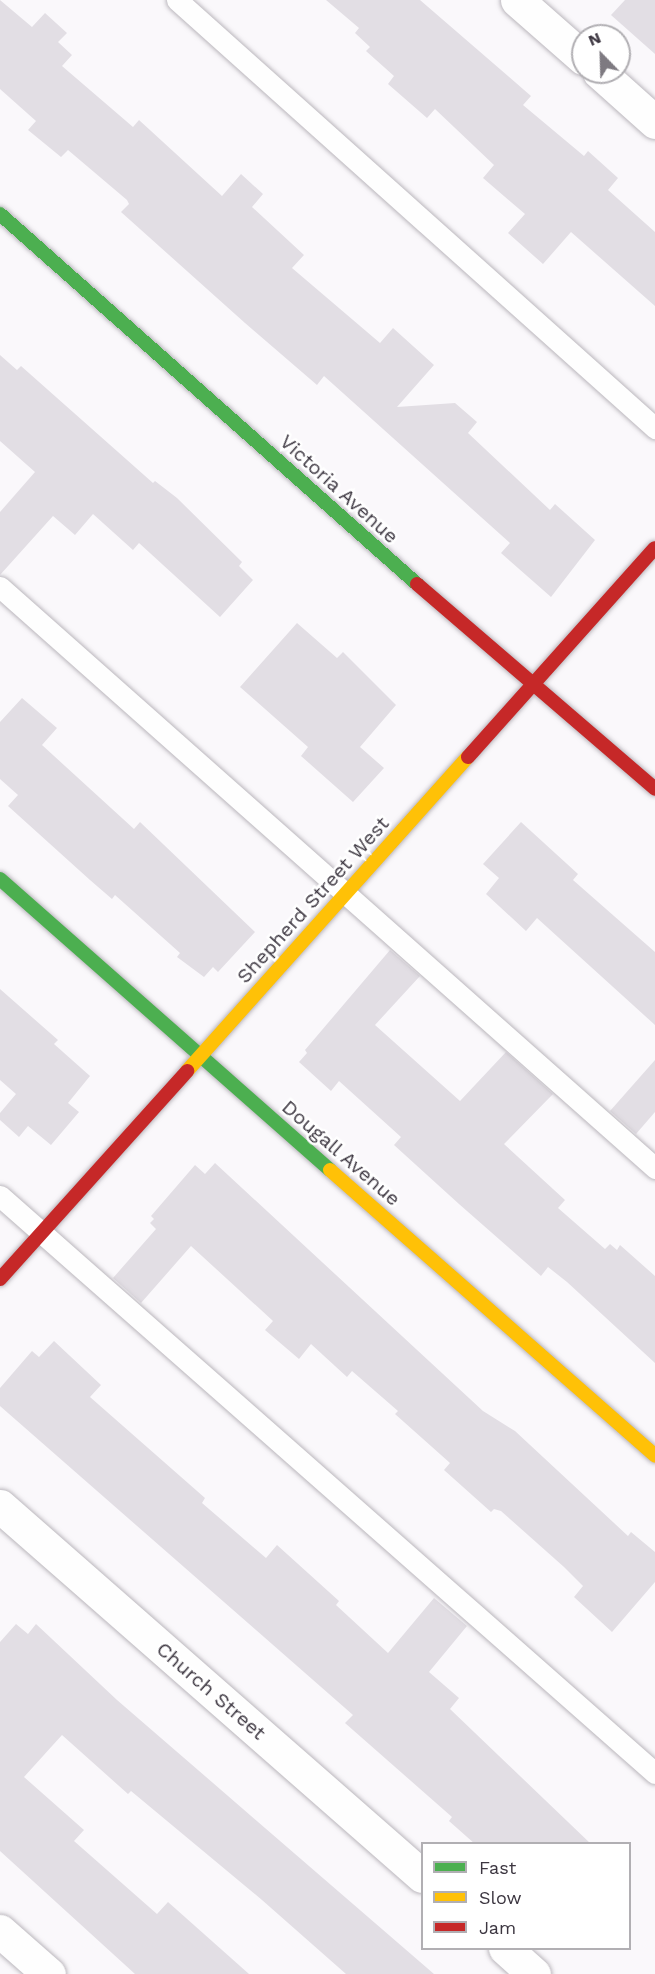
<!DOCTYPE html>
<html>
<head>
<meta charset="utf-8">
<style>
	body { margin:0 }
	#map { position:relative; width:655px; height:1974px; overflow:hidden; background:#faf8fb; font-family:"Work Sans",sans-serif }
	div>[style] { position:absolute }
	.building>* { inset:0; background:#e2dee4 }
	.roads { filter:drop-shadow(0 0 2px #bbb7bd) drop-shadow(0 0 2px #bbb7bd) }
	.lane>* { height:21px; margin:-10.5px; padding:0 10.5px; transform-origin:10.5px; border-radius:10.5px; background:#fefefe }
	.street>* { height:33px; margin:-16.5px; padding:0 16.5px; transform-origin:16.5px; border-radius:16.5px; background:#fefefe }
	.fast>* { height:14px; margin:-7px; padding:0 7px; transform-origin:7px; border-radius:7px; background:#4caf50 }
	.slow>* { height:14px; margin:-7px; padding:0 7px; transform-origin:7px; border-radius:7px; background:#ffc107 }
	.jam>* { height:14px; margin:-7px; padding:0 7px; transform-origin:7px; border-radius:7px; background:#c62828 }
	span { translate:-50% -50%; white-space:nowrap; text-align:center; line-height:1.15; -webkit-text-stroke:5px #fff; paint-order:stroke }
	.street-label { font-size:20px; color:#3c3640 }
	.legend { position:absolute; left:421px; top:1842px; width:210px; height:108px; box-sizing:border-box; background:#fff; border:2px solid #b1afb3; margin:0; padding:8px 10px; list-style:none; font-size:18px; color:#3c3640 }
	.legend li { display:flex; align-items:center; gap:12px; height:30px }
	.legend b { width:30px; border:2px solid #b1afb3 }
	.north { position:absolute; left:571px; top:24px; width:60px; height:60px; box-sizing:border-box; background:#fff; border:2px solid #b1afb3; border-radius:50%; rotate:337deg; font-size:16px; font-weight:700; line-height:24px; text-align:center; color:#3c3640 }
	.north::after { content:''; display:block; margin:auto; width:21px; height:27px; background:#7e7a81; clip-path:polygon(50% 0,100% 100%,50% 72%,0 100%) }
</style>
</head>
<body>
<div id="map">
	<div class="building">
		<i style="clip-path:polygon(0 0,32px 27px,45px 13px,67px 33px,58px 42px,72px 55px,62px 66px,133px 127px,139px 120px,222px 196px,241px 174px,263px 194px,252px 207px,304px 255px,292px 268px,380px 343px,393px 328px,434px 365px,397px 407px,455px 403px,477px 422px,468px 433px,550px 510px,555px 504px,595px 540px,551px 597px,501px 553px,510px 543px,452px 491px,324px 376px,317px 385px,245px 323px,121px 212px,129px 204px,127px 200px,68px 150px,61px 157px,28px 130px,36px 121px,0 89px)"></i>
		<i style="clip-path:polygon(326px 0,420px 0,531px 96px,523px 105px,584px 156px,588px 151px,618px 178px,608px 190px,655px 232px,655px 306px,571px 232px,543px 264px,508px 233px,525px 214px,483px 178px,494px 165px,435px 109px,427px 118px,388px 84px,394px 76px,366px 51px,370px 47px,355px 33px,359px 28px)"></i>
		<i style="clip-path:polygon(625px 0,655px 0,655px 54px,611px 15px)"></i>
		<i style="clip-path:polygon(0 355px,17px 370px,21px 366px,153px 483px,155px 481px,177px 498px,242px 562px,239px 566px,253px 580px,220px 617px,139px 543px,133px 550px,93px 514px,75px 535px,53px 516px,0 575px,0 512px,35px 472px,0 441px)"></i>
		<i style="clip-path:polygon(297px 623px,337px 658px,343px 652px,396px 705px,360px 747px,384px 768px,353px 802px,301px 756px,308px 747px,240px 687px)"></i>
		<i style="clip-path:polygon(22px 698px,57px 728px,42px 745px,134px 829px,140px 822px,255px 932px,218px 972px,213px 967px,204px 977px,177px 957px,180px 953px,115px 895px,112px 899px,90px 880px,8px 806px,18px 795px,0 779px,0 722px)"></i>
		<i style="clip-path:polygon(521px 822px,578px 874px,573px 880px,655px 952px,655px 1025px,537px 918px,526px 931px,486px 894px,499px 878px,483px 864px)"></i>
		<i style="clip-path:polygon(390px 950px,420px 976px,375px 1025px,460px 1101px,506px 1052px,553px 1094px,504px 1144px,565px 1200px,558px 1208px,605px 1249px,610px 1244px,617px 1250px,620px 1245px,655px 1276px,655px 1363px,567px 1282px,548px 1267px,541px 1276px,459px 1204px,394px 1145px,401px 1137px,339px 1081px,331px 1091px,299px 1062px,307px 1053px,305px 1050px)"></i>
		<i style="clip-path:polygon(0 989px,58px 1040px,54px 1044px,90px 1076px,68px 1103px,79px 1112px,51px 1145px,28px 1126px,19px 1137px,0 1120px,0 1113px,16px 1094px,0 1080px)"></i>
		<i style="clip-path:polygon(655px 1060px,655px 1112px,636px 1134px,610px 1111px)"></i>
		<i style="clip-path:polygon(215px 1163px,483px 1411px,515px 1431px,628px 1536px,631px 1532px,655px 1552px,655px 1582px,612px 1632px,574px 1597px,583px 1586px,564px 1567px,501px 1511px,494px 1509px,491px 1512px,444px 1470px,450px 1463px,395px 1414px,398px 1411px,352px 1371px,347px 1377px,311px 1344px,299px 1359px,265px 1330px,273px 1321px,191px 1246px,141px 1303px,113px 1278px,156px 1229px,150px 1223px,154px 1219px,151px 1216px,195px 1165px,205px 1174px)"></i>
		<i style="clip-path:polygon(54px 1341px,101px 1385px,90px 1397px,205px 1498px,202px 1503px,266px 1558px,277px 1545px,339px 1601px,336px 1605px,388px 1653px,434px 1598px,467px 1626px,429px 1672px,459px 1698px,450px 1709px,591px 1844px,475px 1844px,449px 1821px,452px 1817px,345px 1723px,353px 1715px,0 1406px,0 1388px,32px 1351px,39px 1357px)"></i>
		<i style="clip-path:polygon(16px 1624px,28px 1634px,36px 1624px,117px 1700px,434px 1974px,346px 1974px,262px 1900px,131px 1791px,128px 1794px,62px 1735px,24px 1777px,84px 1830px,74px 1841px,157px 1914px,168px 1902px,249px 1974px,135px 1974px,0 1851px,0 1642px)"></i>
	</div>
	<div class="roads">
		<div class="lane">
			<i style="left:177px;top:0;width:642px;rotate:41.84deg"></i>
			<i style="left:0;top:587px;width:876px;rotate:41.57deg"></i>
			<i style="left:0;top:1196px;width:873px;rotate:41.38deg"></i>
		</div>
		<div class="street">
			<i style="left:517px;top:0;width:88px;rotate:41.3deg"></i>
			<i style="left:599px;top:72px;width:75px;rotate:41.8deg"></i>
			<i style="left:0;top:1506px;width:561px;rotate:41.24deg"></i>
			<i style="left:0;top:1931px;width:65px;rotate:41.3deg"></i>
			<i style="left:505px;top:1948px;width:39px;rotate:42deg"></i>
		</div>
		<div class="fast">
			<i style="left:0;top:214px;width:557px;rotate:41.58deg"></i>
			<i style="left:0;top:879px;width:440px;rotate:41.4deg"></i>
		</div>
		<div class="slow">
			<i style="left:187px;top:1071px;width:421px;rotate:-48.2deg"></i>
			<i style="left:330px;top:1170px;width:433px;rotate:41.3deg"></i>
		</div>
		<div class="jam">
			<i style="left:417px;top:584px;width:314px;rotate:40.7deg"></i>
			<i style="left:468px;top:757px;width:280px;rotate:-48.2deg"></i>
			<i style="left:0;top:1279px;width:280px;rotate:-48deg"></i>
		</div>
	</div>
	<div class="street-label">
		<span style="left:339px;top:489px;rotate:42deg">Victoria Avenue</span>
		<span style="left:313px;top:900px;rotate:-48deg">Shepherd Street West</span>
		<span style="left:341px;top:1153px;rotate:41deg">Dougall Avenue</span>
		<span style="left:211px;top:1691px;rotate:41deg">Church Street</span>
	</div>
	<ul class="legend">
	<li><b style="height:8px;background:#4caf50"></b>Fast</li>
	<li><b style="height:8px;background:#ffc107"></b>Slow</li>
	<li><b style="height:8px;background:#c62828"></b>Jam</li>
	</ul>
	<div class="north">N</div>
</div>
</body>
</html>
